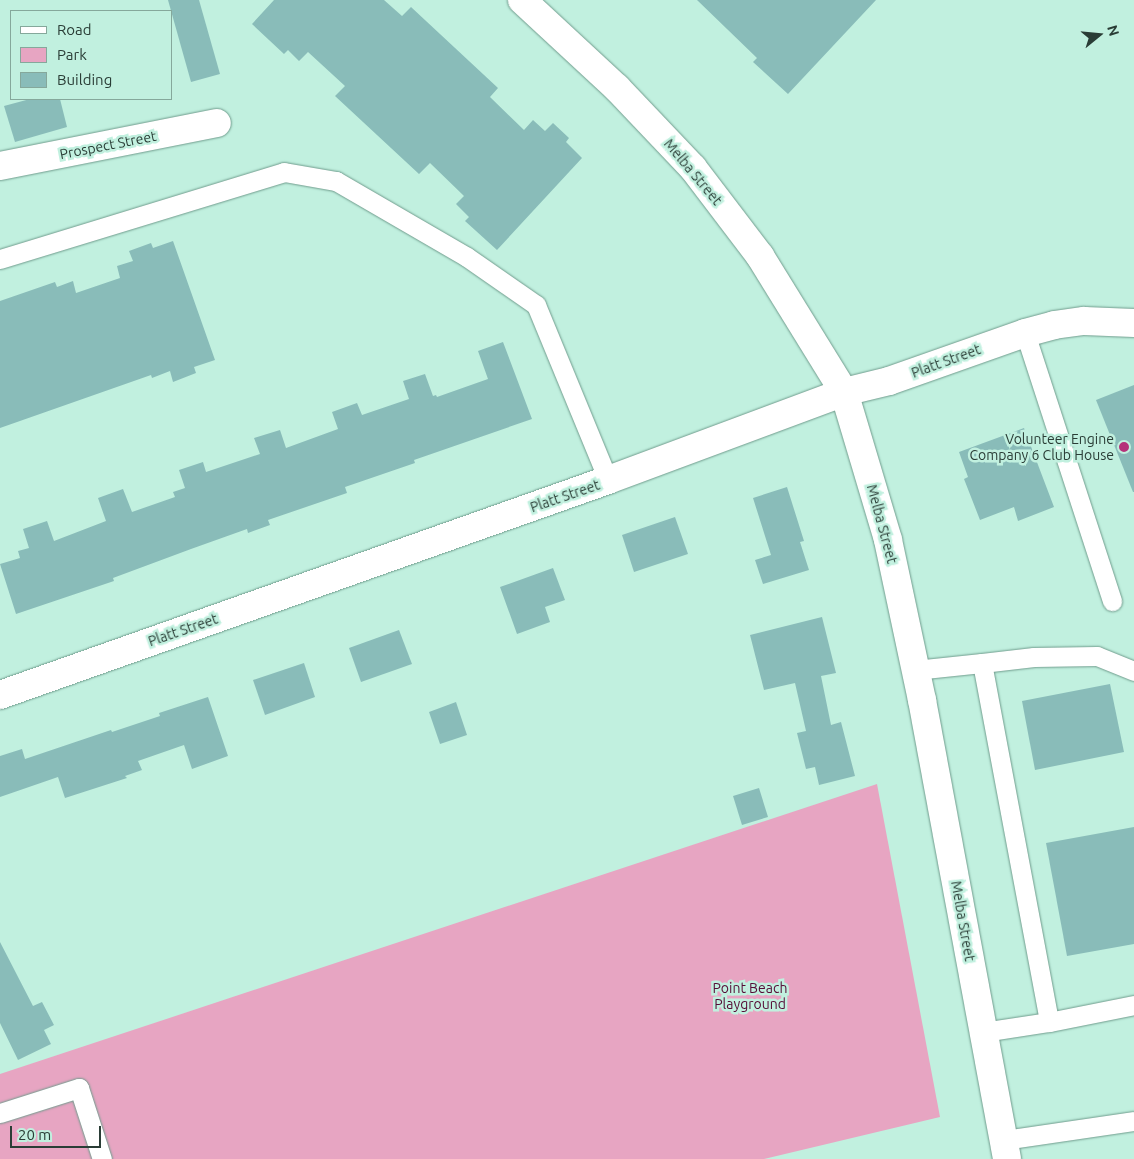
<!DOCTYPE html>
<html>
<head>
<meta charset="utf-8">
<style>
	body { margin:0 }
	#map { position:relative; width:1134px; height:1159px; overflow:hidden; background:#c1f0df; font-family:Ubuntu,sans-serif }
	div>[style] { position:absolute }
	.green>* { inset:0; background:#e7a5c2 }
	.building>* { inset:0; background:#89bcb9 }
	.roads { filter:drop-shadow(0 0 1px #709c8d) drop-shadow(0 0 1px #709c8d) }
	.service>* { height:19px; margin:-9.5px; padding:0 9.5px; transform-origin:9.5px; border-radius:9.5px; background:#fff }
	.minor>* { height:28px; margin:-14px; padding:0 14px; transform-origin:14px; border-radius:14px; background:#fff }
	.secondary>* { height:28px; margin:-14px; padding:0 14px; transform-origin:14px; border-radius:14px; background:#fff }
	.dots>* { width:14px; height:14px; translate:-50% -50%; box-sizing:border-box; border:2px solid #c1f0df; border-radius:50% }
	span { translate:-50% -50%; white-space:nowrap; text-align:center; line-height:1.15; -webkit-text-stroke:5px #c1f0df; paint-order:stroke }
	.street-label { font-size:14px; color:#2a3d36 }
	.poi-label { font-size:14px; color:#2a3d36 }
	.right { translate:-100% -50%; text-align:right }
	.park-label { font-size:14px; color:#550c36 }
	.legend { position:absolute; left:10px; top:10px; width:162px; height:90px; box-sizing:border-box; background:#c1f0df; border:1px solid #85a89b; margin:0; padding:6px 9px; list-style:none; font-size:15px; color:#2a3d36 }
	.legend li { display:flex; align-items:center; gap:10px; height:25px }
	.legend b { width:25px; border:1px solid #85a89b }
	.north { position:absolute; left:1074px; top:10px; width:50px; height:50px; -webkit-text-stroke:4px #c1f0df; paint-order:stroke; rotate:73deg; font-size:14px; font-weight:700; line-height:20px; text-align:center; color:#2a3d36 }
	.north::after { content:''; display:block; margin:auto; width:18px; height:22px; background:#2a3d36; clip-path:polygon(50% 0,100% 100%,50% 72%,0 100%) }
	.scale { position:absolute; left:10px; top:1126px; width:91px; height:22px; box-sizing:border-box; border:2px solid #2a3d36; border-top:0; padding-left:6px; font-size:15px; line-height:18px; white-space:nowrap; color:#2a3d36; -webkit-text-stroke:4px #c1f0df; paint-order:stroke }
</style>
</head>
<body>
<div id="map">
	<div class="green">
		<i style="clip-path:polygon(877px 784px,940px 1117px,764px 1159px,0 1159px,0 1074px)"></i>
	</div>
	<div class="building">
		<i style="clip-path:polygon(168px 0,199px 0,220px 74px,191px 82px)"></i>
		<i style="clip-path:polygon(274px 0,384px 0,402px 16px,411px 7px,498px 88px,490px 97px,524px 130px,533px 120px,545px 131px,553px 123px,569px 138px,566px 142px,582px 158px,497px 250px,465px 221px,469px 217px,456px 204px,464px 196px,430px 163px,419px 174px,335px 96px,345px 86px,308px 52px,299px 61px,288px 50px,284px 54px,252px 24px)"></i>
		<i style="clip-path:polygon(697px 0,876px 0,788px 94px,753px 62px,757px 58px)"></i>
		<i style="clip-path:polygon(30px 99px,60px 99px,67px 127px,15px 142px,4px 106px)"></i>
		<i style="clip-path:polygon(173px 241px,215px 360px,194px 367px,196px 373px,173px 382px,170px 371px,152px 378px,151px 375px,0 428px,0 301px,55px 282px,57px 287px,73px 281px,76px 293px,120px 278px,117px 266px,133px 261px,129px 251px,151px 243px,153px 248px)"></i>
		<i style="clip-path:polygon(503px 342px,532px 419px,414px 460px,415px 463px,345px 487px,347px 493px,268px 520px,270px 525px,248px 533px,247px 529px,191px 549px,113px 578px,114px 581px,16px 614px,0 564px,20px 558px,18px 551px,29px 548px,23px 529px,47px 521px,54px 541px,106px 521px,98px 498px,123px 489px,132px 512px,175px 497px,173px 492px,185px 488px,179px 470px,203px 462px,206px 472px,260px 454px,254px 438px,280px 430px,286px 448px,338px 429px,332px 412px,357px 403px,362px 415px,409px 399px,403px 381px,425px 374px,433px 396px,436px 395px,437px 397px,488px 379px,478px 351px)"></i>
		<i style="clip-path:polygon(1134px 385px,1134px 492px,1133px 492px,1096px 400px)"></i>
		<i style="clip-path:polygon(1024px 428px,1054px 507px,1018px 521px,1014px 507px,980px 520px,964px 479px,968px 477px,959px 452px)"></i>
		<i style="clip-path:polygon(787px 487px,804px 541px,800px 542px,809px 570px,763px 584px,755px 560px,771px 555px,753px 498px)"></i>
		<i style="clip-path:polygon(675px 517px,688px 554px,634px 572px,622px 535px)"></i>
		<i style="clip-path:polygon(553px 568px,565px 600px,545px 607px,550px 622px,517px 634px,500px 587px)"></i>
		<i style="clip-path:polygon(822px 617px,836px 673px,821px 676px,831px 725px,841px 722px,855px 776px,819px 785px,815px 767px,806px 769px,797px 733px,806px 731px,795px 683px,764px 690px,750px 635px)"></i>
		<i style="clip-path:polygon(399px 630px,412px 664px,361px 682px,349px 648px)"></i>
		<i style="clip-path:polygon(304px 663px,315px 697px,265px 715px,253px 680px)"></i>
		<i style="clip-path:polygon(1110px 684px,1124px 752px,1035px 770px,1022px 701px)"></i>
		<i style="clip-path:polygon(208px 697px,228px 756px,192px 769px,184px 745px,138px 761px,142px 770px,125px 776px,127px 778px,65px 798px,58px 777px,0 797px,0 756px,22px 749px,25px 759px,111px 730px,112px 732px,160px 716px,159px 713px)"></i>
		<i style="clip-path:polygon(456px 702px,467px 735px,440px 744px,429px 712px)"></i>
		<i style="clip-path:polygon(759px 788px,768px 817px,742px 825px,733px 796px)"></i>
		<i style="clip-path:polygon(1134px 827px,1134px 944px,1067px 956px,1046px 843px)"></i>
		<i style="clip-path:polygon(0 942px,33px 1006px,42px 1002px,54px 1025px,44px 1030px,51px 1044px,18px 1060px,0 1023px)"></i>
	</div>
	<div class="roads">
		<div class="service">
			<i style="left:0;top:259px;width:297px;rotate:-17deg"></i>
			<i style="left:284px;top:172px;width:53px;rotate:9.8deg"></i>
			<i style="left:336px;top:181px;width:151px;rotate:30.1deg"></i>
			<i style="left:467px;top:257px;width:84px;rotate:34.8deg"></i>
			<i style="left:536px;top:305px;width:189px;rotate:67.6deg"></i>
			<i style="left:1025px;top:333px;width:282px;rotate:72deg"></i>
			<i style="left:982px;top:663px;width:52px;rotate:-6.6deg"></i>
			<i style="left:1034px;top:657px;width:63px;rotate:-0.9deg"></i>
			<i style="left:1097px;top:656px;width:40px;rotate:22deg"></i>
			<i style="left:915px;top:670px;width:67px;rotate:-6deg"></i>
			<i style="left:982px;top:663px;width:365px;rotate:79.4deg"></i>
			<i style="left:983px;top:1032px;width:67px;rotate:-8.6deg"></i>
			<i style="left:1049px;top:1022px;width:87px;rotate:-11.3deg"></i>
			<i style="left:0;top:1113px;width:83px;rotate:-17.6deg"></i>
			<i style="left:79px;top:1088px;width:75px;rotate:72.1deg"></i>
			<i style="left:1004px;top:1140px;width:131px;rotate:-8.3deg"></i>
		</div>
		<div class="minor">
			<i style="left:0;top:166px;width:221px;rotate:-11.2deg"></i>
			<i style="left:0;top:695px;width:645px;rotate:-19.47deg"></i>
			<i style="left:608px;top:480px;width:252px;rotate:-20.4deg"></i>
			<i style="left:844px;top:392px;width:46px;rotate:-13.7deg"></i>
			<i style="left:889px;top:381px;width:144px;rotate:-19.4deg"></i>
			<i style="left:1025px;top:333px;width:30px;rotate:-15deg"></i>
			<i style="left:1054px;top:325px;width:30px;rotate:-8deg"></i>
			<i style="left:1084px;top:321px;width:50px;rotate:2.3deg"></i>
		</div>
		<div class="secondary">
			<i style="left:522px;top:0;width:129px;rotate:42.8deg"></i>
			<i style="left:617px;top:88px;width:110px;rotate:46.5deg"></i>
			<i style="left:693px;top:168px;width:111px;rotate:52.7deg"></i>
			<i style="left:760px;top:256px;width:160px;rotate:58.3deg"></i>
			<i style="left:844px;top:392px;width:154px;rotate:73.4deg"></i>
			<i style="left:888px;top:540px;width:164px;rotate:78deg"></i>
			<i style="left:922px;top:700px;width:467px;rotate:79.5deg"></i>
		</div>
	</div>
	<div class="dots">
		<i style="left:1124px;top:447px;background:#b5327a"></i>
	</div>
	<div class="street-label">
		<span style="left:108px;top:145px;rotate:-11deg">Prospect Street</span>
		<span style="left:693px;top:172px;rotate:50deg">Melba Street</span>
		<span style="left:946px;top:361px;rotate:-20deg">Platt Street</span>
		<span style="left:565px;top:496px;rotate:-19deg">Platt Street</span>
		<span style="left:882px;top:524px;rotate:75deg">Melba Street</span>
		<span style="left:183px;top:630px;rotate:-19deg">Platt Street</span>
		<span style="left:963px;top:921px;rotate:80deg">Melba Street</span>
	</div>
	<div class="poi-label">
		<span class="right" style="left:1114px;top:447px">Volunteer Engine<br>Company 6 Club House</span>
	</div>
	<div class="park-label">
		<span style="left:750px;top:996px">Point Beach<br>Playground</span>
	</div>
	<ul class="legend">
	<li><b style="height:6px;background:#fff"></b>Road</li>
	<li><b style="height:14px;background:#e7a5c2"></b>Park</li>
	<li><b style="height:14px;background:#89bcb9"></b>Building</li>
	</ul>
	<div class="north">N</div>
	<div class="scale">20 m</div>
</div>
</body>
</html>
